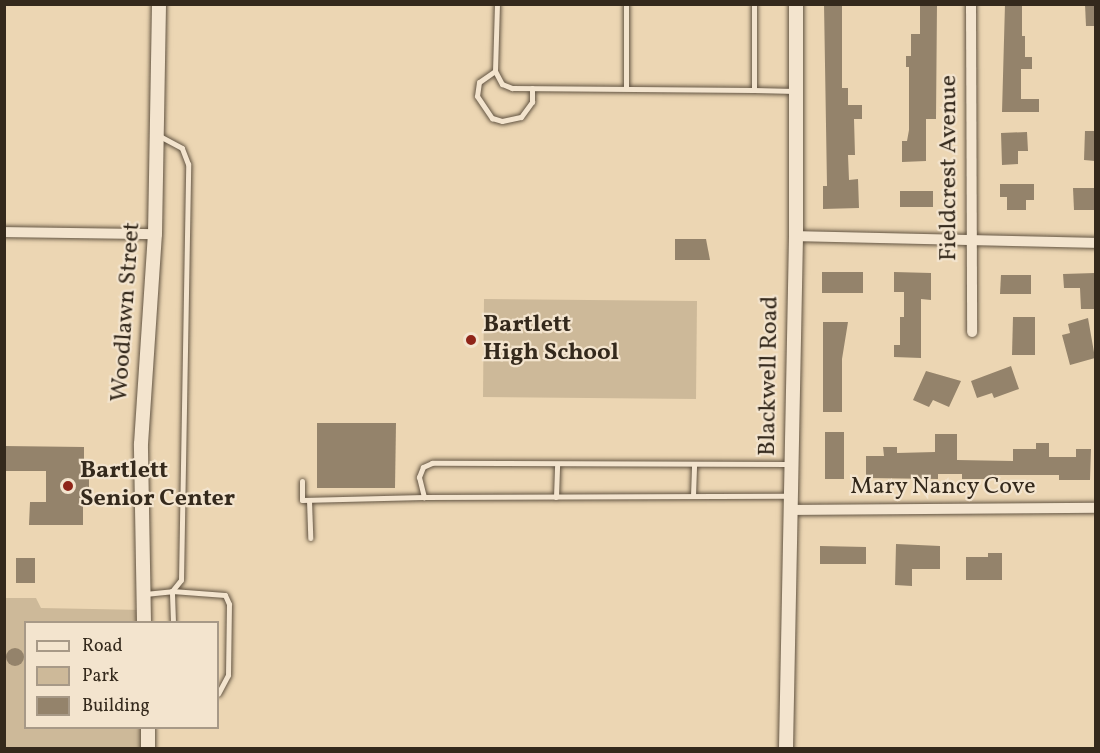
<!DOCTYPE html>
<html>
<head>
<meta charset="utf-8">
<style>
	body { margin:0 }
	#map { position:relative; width:1100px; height:753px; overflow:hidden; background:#ecd6b3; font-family:Vollkorn,serif }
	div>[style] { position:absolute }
	.green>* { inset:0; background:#cdb999 }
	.building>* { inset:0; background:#94836b }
	.round { border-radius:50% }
	.roads { filter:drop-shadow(0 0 2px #625442) drop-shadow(0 0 2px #625442) }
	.lane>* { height:5px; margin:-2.5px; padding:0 2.5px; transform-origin:2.5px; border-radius:2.5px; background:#f3e4ce }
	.street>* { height:10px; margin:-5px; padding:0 5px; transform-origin:5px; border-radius:5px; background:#f3e4ce }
	.secondary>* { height:14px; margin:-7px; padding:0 7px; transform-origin:7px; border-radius:7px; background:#f3e4ce }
	.dots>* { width:16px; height:16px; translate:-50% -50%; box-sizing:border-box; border:3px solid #f3e4ce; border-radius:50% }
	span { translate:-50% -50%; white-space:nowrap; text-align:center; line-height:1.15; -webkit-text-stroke:4.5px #f3e4ce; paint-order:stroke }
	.street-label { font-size:24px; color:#34291c }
	.poi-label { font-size:24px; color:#34291c; font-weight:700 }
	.left { translate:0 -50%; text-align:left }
	.frame { position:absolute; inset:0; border:6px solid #34291c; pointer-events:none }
	.legend { position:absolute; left:24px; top:621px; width:195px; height:108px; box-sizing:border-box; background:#f3e4ce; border:2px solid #a79987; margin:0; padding:8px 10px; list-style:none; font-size:18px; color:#34291c }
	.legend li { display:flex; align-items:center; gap:12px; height:30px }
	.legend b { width:30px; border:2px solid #a79987 }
</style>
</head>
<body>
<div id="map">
	<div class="green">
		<i style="clip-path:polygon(484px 299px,697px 301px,696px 399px,483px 397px)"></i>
		<i style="clip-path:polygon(4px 598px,36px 598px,41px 608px,144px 610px,144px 622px,26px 622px,26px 728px,148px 728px,149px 748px,5px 748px)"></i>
	</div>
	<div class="building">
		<i style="clip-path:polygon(824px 4px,842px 4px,842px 88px,848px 88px,848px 105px,862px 105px,862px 119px,854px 119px,855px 155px,848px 155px,849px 180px,858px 179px,859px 208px,823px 209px,823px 186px,827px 186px)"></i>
		<i style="clip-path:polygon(920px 4px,937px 4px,936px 119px,926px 119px,926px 161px,902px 162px,902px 141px,907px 141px,909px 130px,909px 67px,906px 67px,906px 56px,911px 56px,911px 34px,920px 34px)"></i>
		<i style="clip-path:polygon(1005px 4px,1022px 4px,1022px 36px,1025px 36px,1025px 57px,1032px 57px,1032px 69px,1021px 69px,1021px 99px,1039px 99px,1039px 112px,1002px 112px)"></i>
		<i style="clip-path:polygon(1085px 4px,1095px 4px,1095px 26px,1086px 26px)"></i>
		<i style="clip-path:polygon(1085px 131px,1095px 131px,1095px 161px,1084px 160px)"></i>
		<i style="clip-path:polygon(1027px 132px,1028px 151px,1018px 151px,1018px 164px,1002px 165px,1001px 133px)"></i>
		<i style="clip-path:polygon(1000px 184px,1034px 184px,1034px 200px,1026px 200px,1026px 210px,1007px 210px,1007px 197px,1000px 197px)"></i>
		<i style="clip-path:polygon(1073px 188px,1095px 188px,1095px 210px,1074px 210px)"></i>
		<i style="clip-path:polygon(900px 191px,933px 191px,933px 207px,900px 207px)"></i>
		<i style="clip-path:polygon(675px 239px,706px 239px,710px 260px,675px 260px)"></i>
		<i style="clip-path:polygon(822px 272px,863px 272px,863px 293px,822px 293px)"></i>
		<i style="clip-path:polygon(894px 272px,931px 273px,931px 300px,921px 299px,921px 358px,894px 357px,894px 345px,900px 345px,900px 317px,904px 317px,904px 292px,894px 292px)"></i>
		<i style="clip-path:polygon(1095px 273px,1095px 309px,1081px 309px,1080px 288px,1064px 288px,1063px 274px)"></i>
		<i style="clip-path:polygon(1001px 275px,1031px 275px,1031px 294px,1000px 294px)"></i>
		<i style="clip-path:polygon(1013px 317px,1035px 317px,1035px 355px,1012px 355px)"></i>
		<i style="clip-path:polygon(1088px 318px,1095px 358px,1070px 365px,1062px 335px,1070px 333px,1068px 324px)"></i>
		<i style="clip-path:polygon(823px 322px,848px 322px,842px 359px,842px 412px,823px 412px)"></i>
		<i style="clip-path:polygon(1011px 366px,1019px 389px,994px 398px,992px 393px,977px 398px,971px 381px)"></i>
		<i style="clip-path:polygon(926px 371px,961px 381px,949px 407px,933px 400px,929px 407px,913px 400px)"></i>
		<i style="clip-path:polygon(317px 423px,396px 423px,395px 488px,317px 488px)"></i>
		<i style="clip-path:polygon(825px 432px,844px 432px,844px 479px,825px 479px)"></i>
		<i style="clip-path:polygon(935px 434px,957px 434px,957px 460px,1013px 461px,1013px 449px,1036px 449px,1036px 443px,1049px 443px,1049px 457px,1076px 457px,1076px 449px,1091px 449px,1090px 480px,1059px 480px,1059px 475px,996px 475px,996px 479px,962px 479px,962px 474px,938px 474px,938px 479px,866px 478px,866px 456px,884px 456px,883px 447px,897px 447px,897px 453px,935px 452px)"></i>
		<i style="clip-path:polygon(4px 446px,84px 447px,84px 470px,89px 470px,89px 504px,83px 504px,83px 525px,29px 525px,30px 502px,46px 502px,46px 471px,4px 471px)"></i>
		<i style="clip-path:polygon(896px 544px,940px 546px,940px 569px,912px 569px,912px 586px,895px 585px)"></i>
		<i style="clip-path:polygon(820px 546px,866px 547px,866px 564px,820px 564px)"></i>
		<i style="clip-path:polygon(988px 553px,1002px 553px,1002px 580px,966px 580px,966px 557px,988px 557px)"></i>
		<i style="clip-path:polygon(16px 558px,35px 558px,35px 583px,16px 583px)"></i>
		<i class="round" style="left:6px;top:648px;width:18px;height:18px"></i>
	</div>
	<div class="roads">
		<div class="lane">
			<i style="left:497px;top:4px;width:67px;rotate:91.7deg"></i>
			<i style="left:495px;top:71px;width:15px;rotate:62deg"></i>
			<i style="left:502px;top:84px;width:11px;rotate:22deg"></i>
			<i style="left:512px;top:88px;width:242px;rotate:0.5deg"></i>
			<i style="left:626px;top:4px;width:84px;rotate:90deg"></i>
			<i style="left:754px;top:4px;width:86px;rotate:90deg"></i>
			<i style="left:754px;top:90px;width:41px;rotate:1.4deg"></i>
			<i style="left:495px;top:71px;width:19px;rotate:145deg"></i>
			<i style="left:479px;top:82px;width:14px;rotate:98deg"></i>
			<i style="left:477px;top:96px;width:27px;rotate:56deg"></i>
			<i style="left:492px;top:118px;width:10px;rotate:17deg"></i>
			<i style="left:502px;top:121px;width:19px;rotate:-12deg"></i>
			<i style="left:521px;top:117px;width:19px;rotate:-54deg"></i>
			<i style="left:532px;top:102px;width:14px;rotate:-90deg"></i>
			<i style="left:789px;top:464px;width:357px;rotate:-179.8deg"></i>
			<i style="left:432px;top:463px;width:10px;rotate:156deg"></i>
			<i style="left:423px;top:467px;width:11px;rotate:112deg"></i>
			<i style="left:419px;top:477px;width:21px;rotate:76deg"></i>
			<i style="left:424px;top:497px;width:365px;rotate:-0.2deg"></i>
			<i style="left:302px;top:481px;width:19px;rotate:90deg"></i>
			<i style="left:302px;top:500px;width:122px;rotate:-1.4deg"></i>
			<i style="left:693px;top:496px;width:32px;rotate:-88deg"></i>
			<i style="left:556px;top:497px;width:33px;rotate:-88deg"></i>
			<i style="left:309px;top:500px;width:38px;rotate:88deg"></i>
			<i style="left:145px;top:594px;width:27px;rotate:-6deg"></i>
			<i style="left:172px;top:591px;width:14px;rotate:-51deg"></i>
			<i style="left:181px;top:580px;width:416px;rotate:-89deg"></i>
			<i style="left:188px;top:164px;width:17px;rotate:-111deg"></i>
			<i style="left:182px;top:148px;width:26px;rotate:-152deg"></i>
			<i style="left:173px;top:622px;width:31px;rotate:-92deg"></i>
			<i style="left:172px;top:591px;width:53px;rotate:4.3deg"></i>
			<i style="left:225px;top:595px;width:10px;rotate:66deg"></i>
			<i style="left:229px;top:604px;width:71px;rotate:90.8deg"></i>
			<i style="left:228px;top:675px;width:21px;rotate:118deg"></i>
		</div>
		<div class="street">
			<i style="left:971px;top:4px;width:328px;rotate:89.8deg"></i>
			<i style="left:4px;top:232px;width:151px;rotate:0.8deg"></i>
			<i style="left:796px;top:236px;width:300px;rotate:1.3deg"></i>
			<i style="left:790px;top:510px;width:306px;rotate:-0.4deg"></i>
		</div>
		<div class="secondary">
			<i style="left:144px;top:622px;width:178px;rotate:-91deg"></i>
			<i style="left:141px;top:444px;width:210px;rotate:-86.2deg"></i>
			<i style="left:155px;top:234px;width:230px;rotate:-89deg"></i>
			<i style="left:148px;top:728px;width:20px;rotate:90deg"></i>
			<i style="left:786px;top:748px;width:512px;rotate:-88.88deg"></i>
			<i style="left:796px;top:236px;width:232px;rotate:-90deg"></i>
		</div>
	</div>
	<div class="dots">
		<i style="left:471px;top:340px;background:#8f2418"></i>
		<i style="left:68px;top:486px;background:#8f2418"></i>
	</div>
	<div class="street-label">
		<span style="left:950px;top:168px;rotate:-90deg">Fieldcrest Avenue</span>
		<span style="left:127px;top:312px;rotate:-86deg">Woodlawn Street</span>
		<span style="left:770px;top:376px;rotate:-89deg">Blackwell Road</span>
		<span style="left:943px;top:488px">Mary Nancy Cove</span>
	</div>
	<div class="poi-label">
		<span class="left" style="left:483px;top:340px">Bartlett<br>High School</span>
		<span class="left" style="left:80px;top:486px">Bartlett<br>Senior Center</span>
	</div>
	<div class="frame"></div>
	<ul class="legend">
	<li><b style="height:8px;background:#f3e4ce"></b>Road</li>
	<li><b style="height:16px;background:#cdb999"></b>Park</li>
	<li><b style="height:16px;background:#94836b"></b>Building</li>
	</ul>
</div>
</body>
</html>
